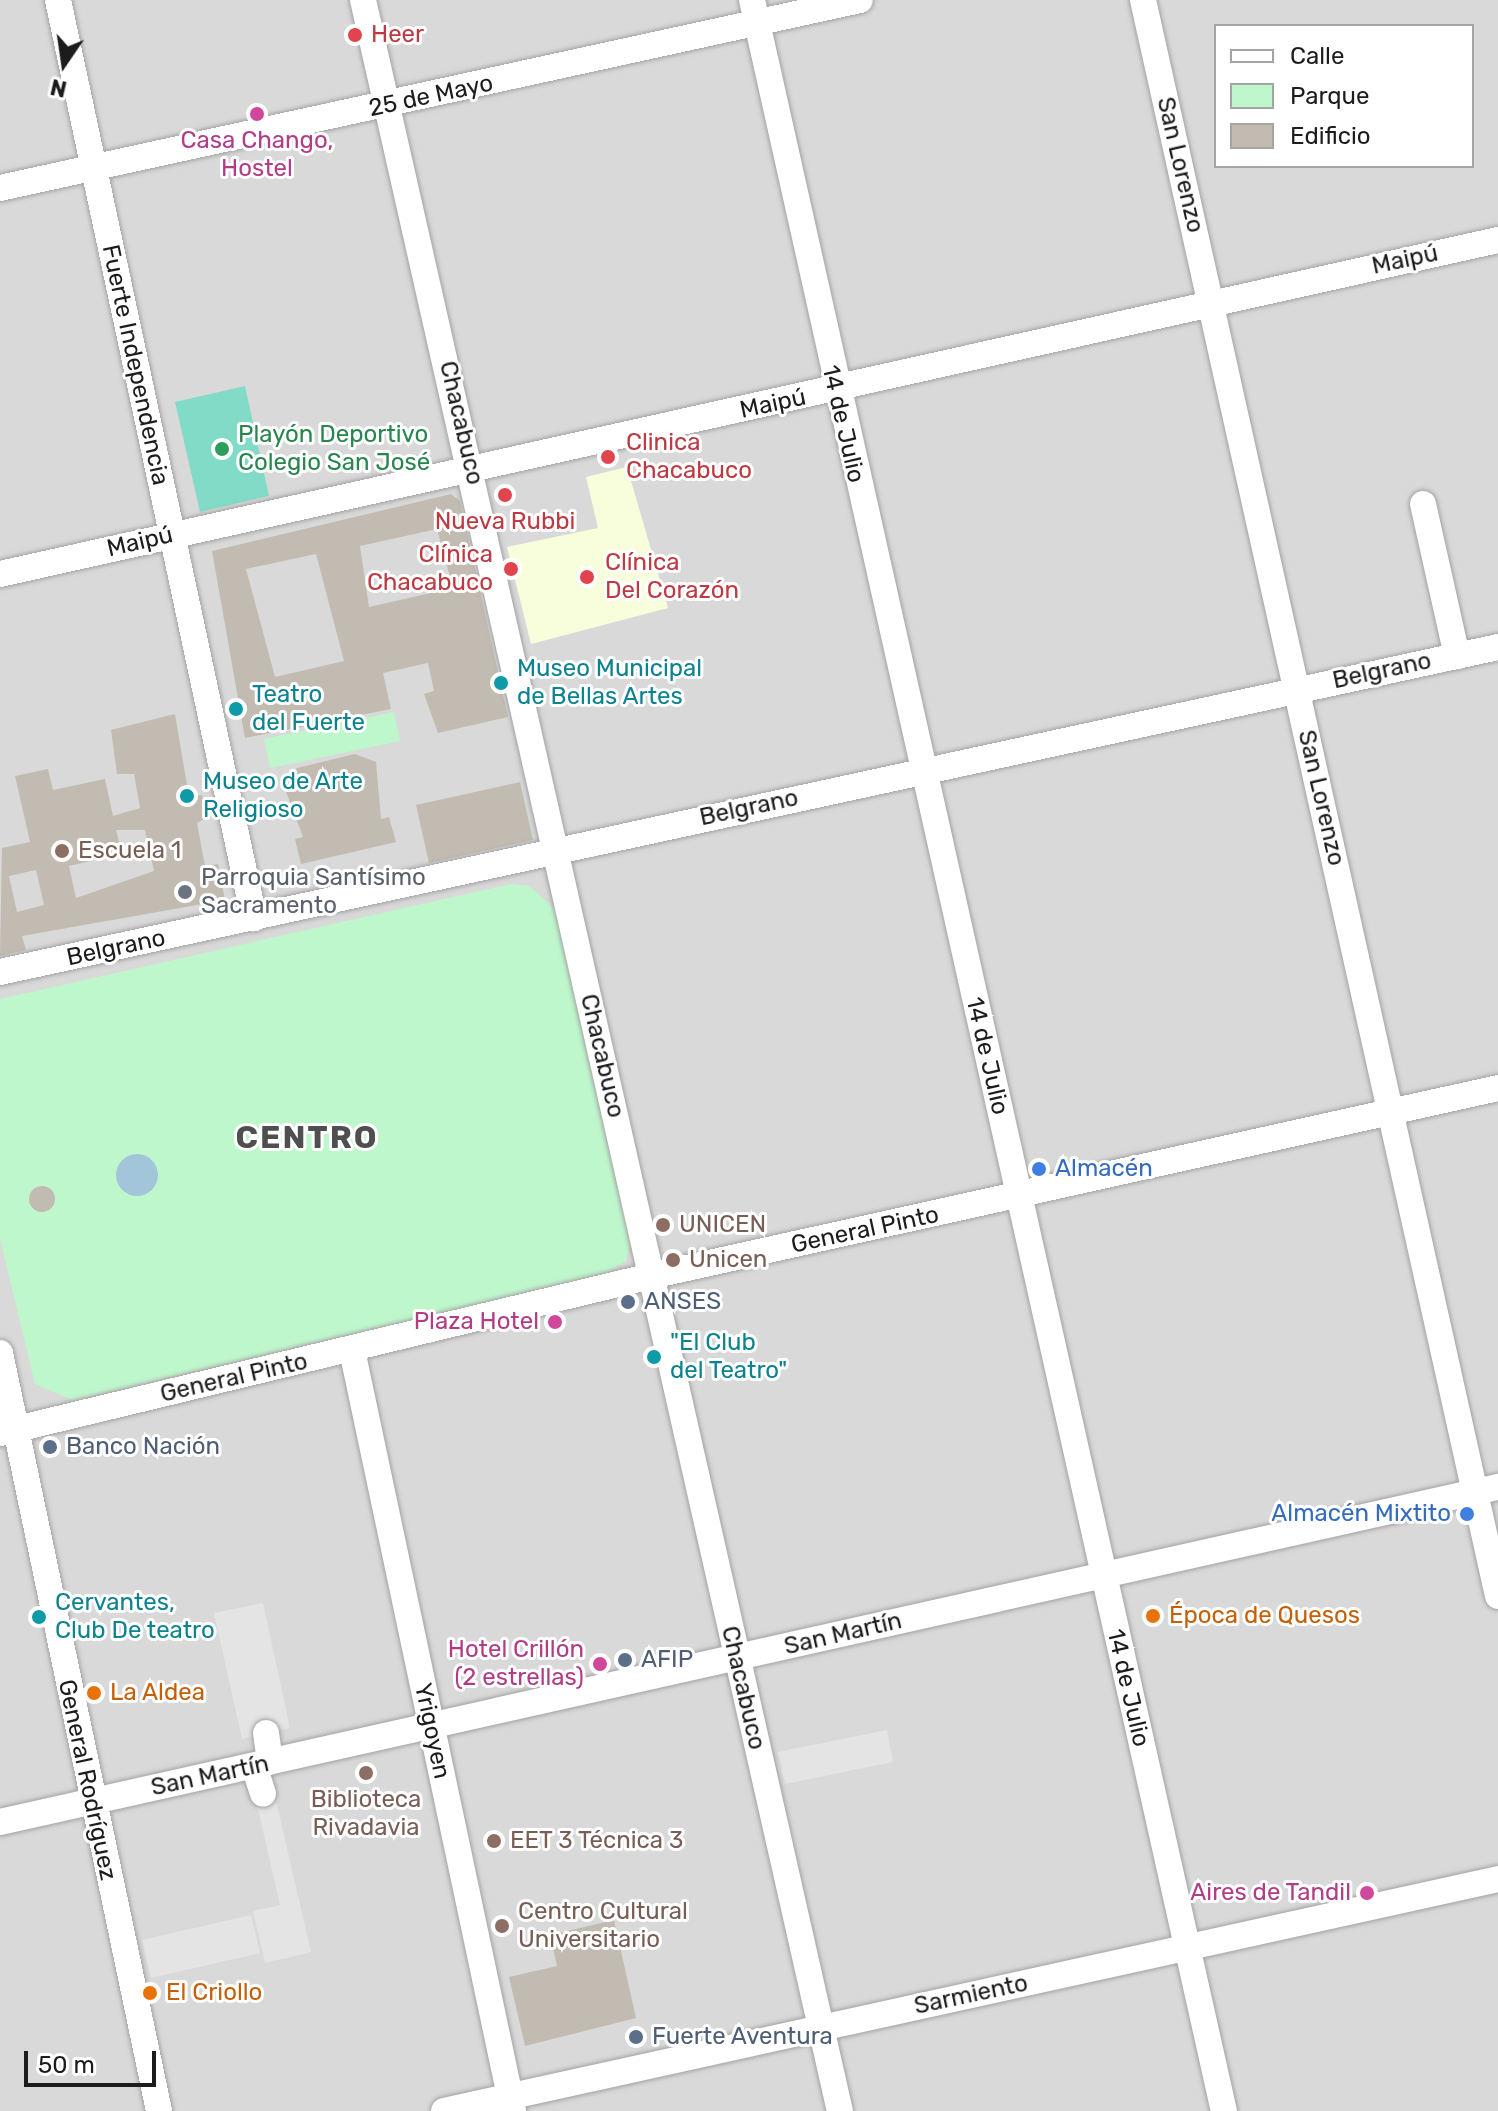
<!DOCTYPE html>
<html>
<head>
<meta charset="utf-8">
<style>
	body { margin:0 }
	#map { position:relative; width:1498px; height:2111px; overflow:hidden; background:#edebe2; font-family:Rubik,sans-serif }
	div>[style] { position:absolute }
	.residential>* { inset:0; background:#dad9d9 }
	.education>* { inset:0; background:#f8fedb }
	.park>* { inset:0; background:#bff7cc }
	.pitch>* { inset:0; background:#82dbc6 }
	.parking>* { inset:0; background:#e4e4e4 }
	.water>* { inset:0; background:#a3c5da }
	.round { border-radius:50% }
	.building>* { inset:0; background:#c2bbb2 }
	.roads { filter:drop-shadow(0 0 2px #a3a3a3) drop-shadow(0 0 2px #a3a3a3) }
	.minor>* { height:26px; margin:-13px; padding:0 13px; transform-origin:13px; border-radius:13px; background:#fff }
	.dots>* { width:22px; height:22px; translate:-50% -50%; box-sizing:border-box; border:4px solid #fff; border-radius:50% }
	span { translate:-50% -50%; white-space:nowrap; text-align:center; line-height:1.15; -webkit-text-stroke:6px #fff; paint-order:stroke }
	.health-label { font-size:24px; color:#be3a42 }
	.left { translate:0 -50%; text-align:left }
	.right { translate:-100% -50%; text-align:right }
	.street-label { font-size:24px; color:#1c1c1c }
	.hotel-label { font-size:24px; color:#b23c85 }
	.leisure-label { font-size:24px; color:#27864d }
	.culture-label { font-size:24px; color:#0d838f }
	.education-label { font-size:24px; color:#785e54 }
	.worship-label { font-size:24px; color:#5b616d }
	.shop-label { font-size:24px; color:#366cbe }
	.service-label { font-size:24px; color:#4e5e75 }
	.food-label { font-size:24px; color:#c56008 }
	.district-label { font-size:32px; color:#4f4f4f; font-weight:700; letter-spacing:2px }
	.legend { position:absolute; left:1214px; top:24px; width:260px; height:144px; box-sizing:border-box; background:#fff; border:2px solid #a4a4a4; margin:0; padding:10px 14px; list-style:none; font-size:24px; color:#1c1c1c }
	.legend li { display:flex; align-items:center; gap:16px; height:40px }
	.legend b { width:40px; border:2px solid #a4a4a4 }
	.north { position:absolute; left:24px; top:24px; width:80px; height:80px; -webkit-text-stroke:6px #fff; paint-order:stroke; rotate:193deg; font-size:22px; font-weight:700; line-height:32px; text-align:center; color:#1c1c1c }
	.north::after { content:''; display:block; margin:auto; width:28px; height:36px; background:#1c1c1c; clip-path:polygon(50% 0,100% 100%,50% 72%,0 100%) }
	.scale { position:absolute; left:24px; top:2051px; width:132px; height:36px; box-sizing:border-box; border:4px solid #1c1c1c; border-top:0; padding-left:10px; font-size:24px; line-height:28px; white-space:nowrap; color:#1c1c1c; -webkit-text-stroke:6px #fff; paint-order:stroke }
</style>
</head>
<body>
<div id="map">
	<div class="residential">
		<i style="clip-path:polygon(evenodd,0 0,1498px 0,1498px 2111px,0 2111px,0 0,1216px 26px,1472px 26px,1472px 166px,1216px 166px,1216px 26px)"></i>
	</div>
	<div class="education">
		<i style="clip-path:polygon(627px 467px,668px 608px,531px 644px,507px 547px,598px 528px,586px 477px)"></i>
	</div>
	<div class="park">
		<i style="clip-path:polygon(394px 712px,400px 741px,270px 768px,264px 739px)"></i>
		<i style="clip-path:polygon(511px 884px,529px 886px,555px 909px,633px 1233px,626px 1261px,602px 1275px,73px 1400px,35px 1384px,0 1238px,0 999px)"></i>
	</div>
	<div class="pitch">
		<i style="clip-path:polygon(245px 386px,269px 496px,200px 512px,175px 402px)"></i>
	</div>
	<div class="parking">
		<i style="clip-path:polygon(263px 1603px,290px 1728px,242px 1739px,214px 1613px)"></i>
		<i style="clip-path:polygon(887px 1730px,893px 1762px,785px 1784px,778px 1752px)"></i>
		<i style="clip-path:polygon(274px 1792px,311px 1952px,265px 1963px,253px 1911px,280px 1905px,255px 1796px)"></i>
		<i style="clip-path:polygon(251px 1915px,260px 1953px,151px 1978px,142px 1940px)"></i>
	</div>
	<div class="water">
		<i class="round" style="left:116px;top:1154px;width:42px;height:42px"></i>
	</div>
	<div class="building">
		<i style="clip-path:polygon(evenodd,451px 494px,460px 501px,508px 717px,438px 733px,424px 694px,434px 691px,428px 663px,383px 673px,391px 709px,245px 738px,212px 551px,451px 494px,437px 529px,453px 588px,369px 607px,360px 546px,437px 529px,451px 494px,316px 554px,344px 661px,275px 677px,246px 569px,316px 554px)"></i>
		<i style="clip-path:polygon(evenodd,175px 714px,189px 797px,202px 795px,207px 817px,197px 823px,205px 866px,218px 864px,225px 900px,22px 936px,26px 950px,0 956px,2px 848px,30px 842px,15px 776px,48px 769px,53px 790px,105px 779px,113px 816px,140px 808px,134px 774px,117px 774px,111px 730px,175px 714px,116px 830px,145px 830px,154px 871px,76px 898px,69px 866px,122px 854px,116px 830px,175px 714px,36px 870px,44px 905px,17px 912px,9px 876px,36px 870px)"></i>
		<i style="clip-path:polygon(355px 754px,376px 762px,381px 819px,389px 817px,396px 842px,301px 864px,295px 839px,303px 837px,282px 781px,297px 768px)"></i>
		<i style="clip-path:polygon(520px 782px,533px 840px,429px 863px,416px 805px)"></i>
		<i class="round" style="left:29px;top:1186px;width:26px;height:26px"></i>
		<i style="clip-path:polygon(614px 1920px,636px 2018px,525px 2046px,509px 1977px,557px 1966px,550px 1935px)"></i>
	</div>
	<div class="roads">
		<div class="minor">
			<i style="left:58px;top:0;width:939px;rotate:77.95deg"></i>
			<i style="left:363px;top:0;width:2164px;rotate:77.27deg"></i>
			<i style="left:752px;top:0;width:2163px;rotate:77.4deg"></i>
			<i style="left:1143px;top:0;width:1635px;rotate:77.46deg"></i>
			<i style="left:0;top:188px;width:880px;rotate:-12.33deg"></i>
			<i style="left:1423px;top:504px;width:156px;rotate:77.4deg"></i>
			<i style="left:0;top:574px;width:1535px;rotate:-12.57deg"></i>
			<i style="left:0;top:972px;width:1533px;rotate:-12.24deg"></i>
			<i style="left:352px;top:1350px;width:778px;rotate:78.05deg"></i>
			<i style="left:0;top:1353px;width:774px;rotate:78.15deg"></i>
			<i style="left:0;top:1433px;width:670px;rotate:-13.56deg"></i>
			<i style="left:651px;top:1276px;width:868px;rotate:-12.51deg"></i>
			<i style="left:266px;top:1733px;width:29px;rotate:82deg"></i>
			<i style="left:254px;top:1766px;width:29px;rotate:72deg"></i>
			<i style="left:0;top:1822px;width:1535px;rotate:-12.61deg"></i>
			<i style="left:444px;top:2111px;width:1079px;rotate:-12.41deg"></i>
		</div>
	</div>
	<div class="dots">
		<i style="left:355px;top:35px;background:#e0444e"></i>
		<i style="left:257px;top:114px;background:#d1479c"></i>
		<i style="left:222px;top:449px;background:#2e9e5b"></i>
		<i style="left:608px;top:457px;background:#e0444e"></i>
		<i style="left:505px;top:495px;background:#e0444e"></i>
		<i style="left:511px;top:569px;background:#e0444e"></i>
		<i style="left:587px;top:577px;background:#e0444e"></i>
		<i style="left:501px;top:683px;background:#0f9aa8"></i>
		<i style="left:236px;top:709px;background:#0f9aa8"></i>
		<i style="left:187px;top:796px;background:#0f9aa8"></i>
		<i style="left:62px;top:851px;background:#8d6e63"></i>
		<i style="left:185px;top:892px;background:#6b7280"></i>
		<i style="left:1039px;top:1169px;background:#3f7fe0"></i>
		<i style="left:663px;top:1225px;background:#8d6e63"></i>
		<i style="left:673px;top:1260px;background:#8d6e63"></i>
		<i style="left:628px;top:1302px;background:#5c6f8a"></i>
		<i style="left:555px;top:1322px;background:#d1479c"></i>
		<i style="left:654px;top:1357px;background:#0f9aa8"></i>
		<i style="left:50px;top:1447px;background:#5c6f8a"></i>
		<i style="left:1467px;top:1514px;background:#3f7fe0"></i>
		<i style="left:1153px;top:1616px;background:#e8710a"></i>
		<i style="left:39px;top:1617px;background:#0f9aa8"></i>
		<i style="left:625px;top:1660px;background:#5c6f8a"></i>
		<i style="left:600px;top:1664px;background:#d1479c"></i>
		<i style="left:94px;top:1693px;background:#e8710a"></i>
		<i style="left:366px;top:1773px;background:#8d6e63"></i>
		<i style="left:494px;top:1841px;background:#8d6e63"></i>
		<i style="left:1367px;top:1893px;background:#d1479c"></i>
		<i style="left:502px;top:1926px;background:#8d6e63"></i>
		<i style="left:150px;top:1993px;background:#e8710a"></i>
		<i style="left:636px;top:2037px;background:#5c6f8a"></i>
	</div>
	<div class="health-label">
		<span class="left" style="left:371px;top:35px">Heer</span>
		<span class="left" style="left:626px;top:457px">Clinica<br>Chacabuco</span>
		<span style="left:505px;top:522px">Nueva Rubbi</span>
		<span class="right" style="left:493px;top:569px">Clínica<br>Chacabuco</span>
		<span class="left" style="left:605px;top:577px">Clínica<br>Del Corazón</span>
	</div>
	<div class="street-label">
		<span style="left:431px;top:96px;rotate:-12deg">25 de Mayo</span>
		<span style="left:1180px;top:165px;rotate:77deg">San Lorenzo</span>
		<span style="left:1405px;top:260px;rotate:-12deg">Maipú</span>
		<span style="left:135px;top:365px;rotate:78deg">Fuerte Independencia</span>
		<span style="left:773px;top:404px;rotate:-12deg">Maipú</span>
		<span style="left:461px;top:423px;rotate:77deg">Chacabuco</span>
		<span style="left:843px;top:424px;rotate:77deg">14 de Julio</span>
		<span style="left:140px;top:542px;rotate:-13deg">Maipú</span>
		<span style="left:1382px;top:671px;rotate:-12deg">Belgrano</span>
		<span style="left:1321px;top:798px;rotate:77deg">San Lorenzo</span>
		<span style="left:749px;top:808px;rotate:-12deg">Belgrano</span>
		<span style="left:116px;top:948px;rotate:-12deg">Belgrano</span>
		<span style="left:602px;top:1056px;rotate:77deg">Chacabuco</span>
		<span style="left:987px;top:1056px;rotate:77deg">14 de Julio</span>
		<span style="left:865px;top:1230px;rotate:-12deg">General Pinto</span>
		<span style="left:234px;top:1378px;rotate:-13deg">General Pinto</span>
		<span style="left:843px;top:1634px;rotate:-13deg">San Martín</span>
		<span style="left:743px;top:1688px;rotate:77deg">Chacabuco</span>
		<span style="left:1128px;top:1688px;rotate:77deg">14 de Julio</span>
		<span style="left:432px;top:1731px;rotate:78deg">Yrigoyen</span>
		<span style="left:210px;top:1776px;rotate:-12deg">San Martín</span>
		<span style="left:87px;top:1780px;rotate:78deg">General Rodríguez</span>
		<span style="left:971px;top:1995px;rotate:-12deg">Sarmiento</span>
	</div>
	<div class="hotel-label">
		<span style="left:257px;top:155px">Casa Chango,<br>Hostel</span>
		<span class="right" style="left:539px;top:1322px">Plaza Hotel</span>
		<span class="right" style="left:584px;top:1664px">Hotel Crillón<br>(2 estrellas)</span>
		<span class="right" style="left:1351px;top:1893px">Aires de Tandil</span>
	</div>
	<div class="leisure-label">
		<span class="left" style="left:238px;top:449px">Playón Deportivo<br>Colegio San José</span>
	</div>
	<div class="culture-label">
		<span class="left" style="left:517px;top:683px">Museo Municipal<br>de Bellas Artes</span>
		<span class="left" style="left:252px;top:709px">Teatro<br>del Fuerte</span>
		<span class="left" style="left:203px;top:796px">Museo de Arte<br>Religioso</span>
		<span class="left" style="left:670px;top:1357px">"El Club<br>del Teatro"</span>
		<span class="left" style="left:55px;top:1617px">Cervantes,<br>Club De teatro</span>
	</div>
	<div class="education-label">
		<span class="left" style="left:78px;top:851px">Escuela 1</span>
		<span class="left" style="left:679px;top:1225px">UNICEN</span>
		<span class="left" style="left:689px;top:1260px">Unicen</span>
		<span style="left:366px;top:1814px">Biblioteca<br>Rivadavia</span>
		<span class="left" style="left:510px;top:1841px">EET 3 Técnica 3</span>
		<span class="left" style="left:518px;top:1926px">Centro Cultural<br>Universitario</span>
	</div>
	<div class="worship-label">
		<span class="left" style="left:201px;top:892px">Parroquia Santísimo<br>Sacramento</span>
	</div>
	<div class="shop-label">
		<span class="left" style="left:1055px;top:1169px">Almacén</span>
		<span class="right" style="left:1451px;top:1514px">Almacén Mixtito</span>
	</div>
	<div class="service-label">
		<span class="left" style="left:644px;top:1302px">ANSES</span>
		<span class="left" style="left:66px;top:1447px">Banco Nación</span>
		<span class="left" style="left:641px;top:1660px">AFIP</span>
		<span class="left" style="left:652px;top:2037px">Fuerte Aventura</span>
	</div>
	<div class="food-label">
		<span class="left" style="left:1169px;top:1616px">Época de Quesos</span>
		<span class="left" style="left:110px;top:1693px">La Aldea</span>
		<span class="left" style="left:166px;top:1993px">El Criollo</span>
	</div>
	<div class="district-label">
		<span style="left:307px;top:1137px">CENTRO</span>
	</div>
	<ul class="legend">
	<li><b style="height:10px;background:#fff"></b>Calle</li>
	<li><b style="height:22px;background:#bff7cc"></b>Parque</li>
	<li><b style="height:22px;background:#c2bbb2"></b>Edificio</li>
	</ul>
	<div class="north">N</div>
	<div class="scale">50 m</div>
</div>
</body>
</html>
